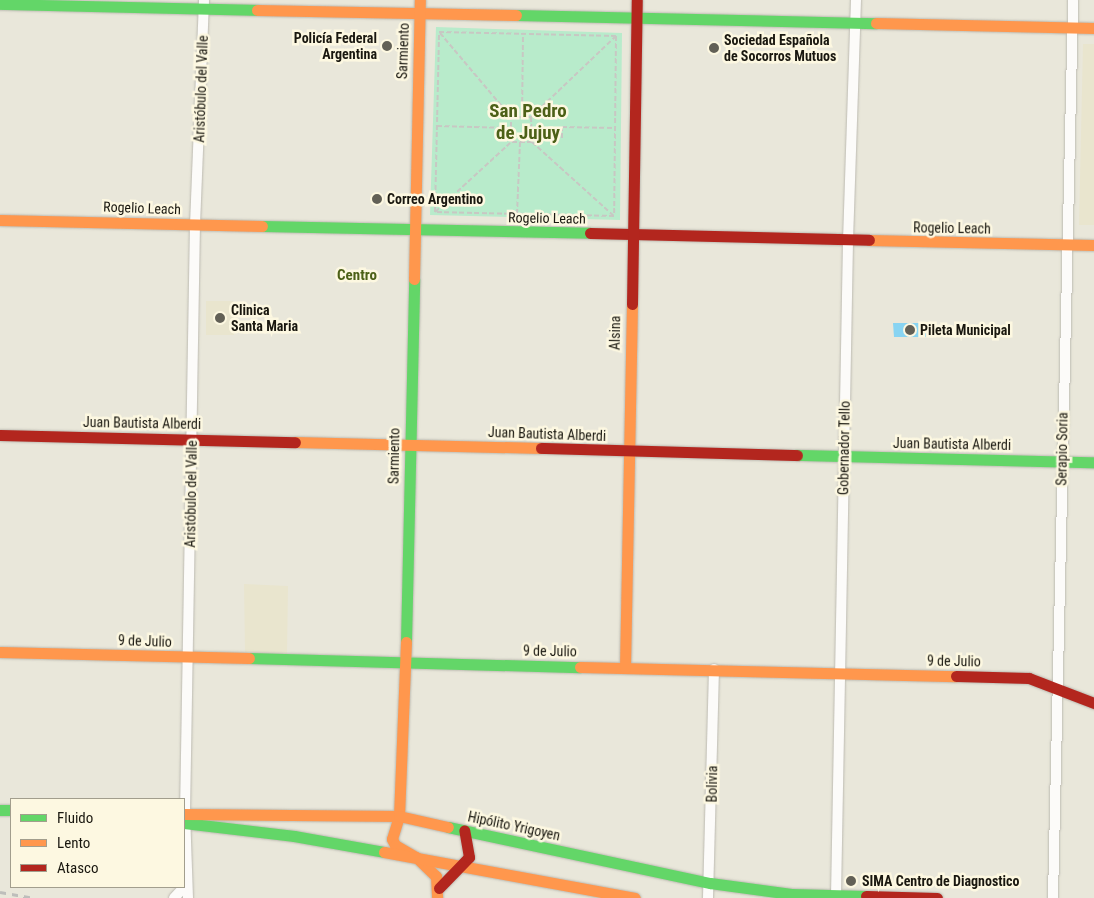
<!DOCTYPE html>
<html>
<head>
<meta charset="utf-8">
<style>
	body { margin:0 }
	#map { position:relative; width:1094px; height:898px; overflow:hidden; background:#e9e7da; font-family:"Roboto Condensed",sans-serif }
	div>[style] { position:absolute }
	.built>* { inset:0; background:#e9e5ce }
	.green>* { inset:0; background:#b8ebcb }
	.water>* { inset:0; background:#88d4f2 }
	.path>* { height:2px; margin-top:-1px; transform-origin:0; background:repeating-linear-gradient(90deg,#c8c7c3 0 5px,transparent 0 7.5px) }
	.roads { filter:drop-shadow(0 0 1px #bcbab1) drop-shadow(0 0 1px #bcbab1) }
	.street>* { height:10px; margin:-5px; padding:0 5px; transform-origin:5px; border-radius:5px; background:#fcfbf9 }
	.fast>* { height:11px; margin:-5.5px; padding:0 5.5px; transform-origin:5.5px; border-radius:5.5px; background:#63d668 }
	.slow>* { height:11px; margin:-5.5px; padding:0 5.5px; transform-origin:5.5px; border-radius:5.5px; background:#ff974d }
	.jam>* { height:11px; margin:-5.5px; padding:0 5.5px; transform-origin:5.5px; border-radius:5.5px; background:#b3261e }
	.rail>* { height:3px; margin-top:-1.5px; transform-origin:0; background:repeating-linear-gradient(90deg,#bebebb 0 6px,transparent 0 12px) }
	.dots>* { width:14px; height:14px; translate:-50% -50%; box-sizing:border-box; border:2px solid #fdf8e1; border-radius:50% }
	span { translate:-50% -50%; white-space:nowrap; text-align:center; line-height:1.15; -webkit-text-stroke:5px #fdf8e1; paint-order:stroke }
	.poi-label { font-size:14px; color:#19170f; font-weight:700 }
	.right { translate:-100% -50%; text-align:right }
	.left { translate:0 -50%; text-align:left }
	.street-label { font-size:14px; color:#19170f }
	.neighbourhood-label { font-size:15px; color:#4c6017; font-weight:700 }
	.district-label { font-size:19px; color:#4c6017; font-weight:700 }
	.legend { position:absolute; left:10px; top:798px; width:175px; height:90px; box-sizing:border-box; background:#fdf8e1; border:1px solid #a29e8d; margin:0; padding:6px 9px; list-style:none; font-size:15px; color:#19170f }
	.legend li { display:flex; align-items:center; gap:10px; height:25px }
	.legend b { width:25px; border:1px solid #a29e8d }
</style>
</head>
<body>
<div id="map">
	<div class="built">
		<i style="clip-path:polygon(1083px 44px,1094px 44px,1094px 225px,1079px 225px)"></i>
		<i style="clip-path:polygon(206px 301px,233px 301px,234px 335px,206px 335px)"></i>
		<i style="clip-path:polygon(244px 584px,288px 586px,287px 654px,245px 652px)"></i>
	</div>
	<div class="green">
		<i style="clip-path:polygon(436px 27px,622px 33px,620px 220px,430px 215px)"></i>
	</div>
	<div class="water">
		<i style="clip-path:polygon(893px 323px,926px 323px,926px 337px,894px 337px)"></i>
	</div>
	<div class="path">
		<i style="left:439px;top:32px;width:177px;rotate:1.3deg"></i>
		<i style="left:616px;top:36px;width:180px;rotate:90.6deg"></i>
		<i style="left:614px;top:216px;width:179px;rotate:-178.7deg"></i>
		<i style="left:435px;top:212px;width:180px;rotate:-88.7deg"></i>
		<i style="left:440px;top:33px;width:110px;rotate:49.8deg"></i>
		<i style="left:522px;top:117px;width:82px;rotate:-89.3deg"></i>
		<i style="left:531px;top:117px;width:25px;rotate:88deg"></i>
		<i style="left:532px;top:142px;width:21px;rotate:180deg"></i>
		<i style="left:511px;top:142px;width:25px;rotate:-90deg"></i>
		<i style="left:511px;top:117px;width:20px"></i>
		<i style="left:531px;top:117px;width:117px;rotate:-43.6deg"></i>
		<i style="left:437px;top:126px;width:74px;rotate:1.5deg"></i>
		<i style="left:532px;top:138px;width:30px"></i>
		<i style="left:562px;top:138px;width:11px;rotate:-90deg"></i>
		<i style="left:562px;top:127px;width:53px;rotate:1.1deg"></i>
		<i style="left:532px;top:142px;width:110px;rotate:42.1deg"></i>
		<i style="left:435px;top:212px;width:102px;rotate:-42.6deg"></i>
		<i style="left:517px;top:214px;width:72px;rotate:-87.6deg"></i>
	</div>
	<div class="roads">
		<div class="street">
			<i style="left:836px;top:896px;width:655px;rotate:-88.95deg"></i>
			<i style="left:848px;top:241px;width:241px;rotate:-88.1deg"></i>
			<i style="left:174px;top:898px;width:18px;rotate:-47deg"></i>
			<i style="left:188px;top:898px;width:84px;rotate:-92deg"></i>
			<i style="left:185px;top:814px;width:589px;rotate:-89.03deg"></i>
			<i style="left:195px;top:225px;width:225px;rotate:-87.7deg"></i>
			<i style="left:708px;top:898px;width:229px;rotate:-88.5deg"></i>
			<i style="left:1053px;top:898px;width:898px;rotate:-88.72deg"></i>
		</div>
		<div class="fast">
			<i style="left:0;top:4px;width:257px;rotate:1.3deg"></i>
			<i style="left:516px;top:15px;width:360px;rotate:1.3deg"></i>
			<i style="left:262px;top:226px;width:328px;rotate:1.2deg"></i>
			<i style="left:797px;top:455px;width:297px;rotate:1.4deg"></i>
			<i style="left:406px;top:642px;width:363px;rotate:-88.7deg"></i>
			<i style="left:249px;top:658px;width:331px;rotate:1.6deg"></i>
			<i style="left:0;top:810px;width:11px"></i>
			<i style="left:184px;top:823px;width:111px;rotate:6.7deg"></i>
			<i style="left:294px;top:836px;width:91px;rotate:10.1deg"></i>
			<i style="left:448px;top:827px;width:268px;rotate:12.1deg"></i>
			<i style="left:710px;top:883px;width:82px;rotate:7.7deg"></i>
			<i style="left:791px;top:894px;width:75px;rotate:1.5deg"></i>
		</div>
		<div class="slow">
			<i style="left:257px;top:10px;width:259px;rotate:1.1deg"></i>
			<i style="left:876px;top:23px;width:218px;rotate:1.3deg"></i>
			<i style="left:0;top:220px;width:262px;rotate:1.3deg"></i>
			<i style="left:869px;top:240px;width:225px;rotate:1.3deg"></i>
			<i style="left:414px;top:279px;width:279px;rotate:-88.8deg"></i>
			<i style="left:295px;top:442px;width:246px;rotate:1.4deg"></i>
			<i style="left:406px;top:642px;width:174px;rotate:92.3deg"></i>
			<i style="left:399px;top:816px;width:24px;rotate:107deg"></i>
			<i style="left:392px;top:839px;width:7px;rotate:63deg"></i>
			<i style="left:395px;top:845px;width:24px;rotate:30deg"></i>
			<i style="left:416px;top:857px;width:28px;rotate:44deg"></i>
			<i style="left:436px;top:876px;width:22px;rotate:87deg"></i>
			<i style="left:0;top:652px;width:249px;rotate:1.4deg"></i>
			<i style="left:580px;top:667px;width:376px;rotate:1.4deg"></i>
			<i style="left:625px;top:668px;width:364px;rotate:-88.9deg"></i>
			<i style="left:184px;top:814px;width:215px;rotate:0.5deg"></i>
			<i style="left:399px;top:816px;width:50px;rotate:12.7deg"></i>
			<i style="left:384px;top:852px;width:255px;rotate:10.4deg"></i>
		</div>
		<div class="jam">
			<i style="left:590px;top:233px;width:279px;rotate:1.4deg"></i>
			<i style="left:632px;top:304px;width:304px;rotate:-89.1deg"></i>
			<i style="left:0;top:435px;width:295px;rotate:1.4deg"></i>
			<i style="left:541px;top:448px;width:256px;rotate:1.6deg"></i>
			<i style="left:956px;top:676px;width:73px;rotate:1.6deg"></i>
			<i style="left:1029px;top:678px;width:70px;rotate:21deg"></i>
			<i style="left:439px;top:888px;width:43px;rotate:-45.9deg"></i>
			<i style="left:469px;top:857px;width:27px;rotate:-100deg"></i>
			<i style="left:866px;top:896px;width:71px;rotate:1.6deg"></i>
		</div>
	</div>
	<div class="rail">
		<i style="left:0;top:892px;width:35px;rotate:10deg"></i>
	</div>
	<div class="dots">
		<i style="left:387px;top:46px;background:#626056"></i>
		<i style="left:714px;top:48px;background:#626056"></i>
		<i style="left:377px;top:199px;background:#626056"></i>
		<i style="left:220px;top:318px;background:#626056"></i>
		<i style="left:910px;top:330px;background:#626056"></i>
		<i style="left:851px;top:881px;background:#626056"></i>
	</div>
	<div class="poi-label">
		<span class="right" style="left:377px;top:46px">Policía Federal<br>Argentina</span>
		<span class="left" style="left:724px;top:48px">Sociedad Española<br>de Socorros Mutuos</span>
		<span class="left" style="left:387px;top:199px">Correo Argentino</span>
		<span class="left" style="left:231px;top:318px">Clinica<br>Santa Maria</span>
		<span class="left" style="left:920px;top:330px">Pileta Municipal</span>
		<span class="left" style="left:862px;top:881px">SIMA Centro de Diagnostico</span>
	</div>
	<div class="street-label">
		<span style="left:403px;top:51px;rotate:-88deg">Sarmiento</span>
		<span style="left:201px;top:89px;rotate:-88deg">Aristóbulo del Valle</span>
		<span style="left:142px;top:208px;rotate:2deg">Rogelio Leach</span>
		<span style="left:547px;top:218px;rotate:1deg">Rogelio Leach</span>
		<span style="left:952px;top:228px;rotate:1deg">Rogelio Leach</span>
		<span style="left:615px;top:333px;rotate:-89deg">Alsina</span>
		<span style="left:142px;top:423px;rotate:1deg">Juan Bautista Alberdi</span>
		<span style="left:547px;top:434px;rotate:2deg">Juan Bautista Alberdi</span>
		<span style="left:952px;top:444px;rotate:1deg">Juan Bautista Alberdi</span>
		<span style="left:844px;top:448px;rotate:-89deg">Gobernador Tello</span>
		<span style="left:1062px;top:449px;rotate:-89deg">Serapio Soria</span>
		<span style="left:394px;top:456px;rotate:-89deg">Sarmiento</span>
		<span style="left:191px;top:494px;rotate:-89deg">Aristóbulo del Valle</span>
		<span style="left:145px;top:641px;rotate:2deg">9 de Julio</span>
		<span style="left:550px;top:651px;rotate:1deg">9 de Julio</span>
		<span style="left:954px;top:661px;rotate:1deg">9 de Julio</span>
		<span style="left:712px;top:784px;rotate:-89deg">Bolivia</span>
		<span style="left:514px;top:826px;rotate:12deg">Hipólito Yrigoyen</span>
	</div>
	<div class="neighbourhood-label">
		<span style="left:357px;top:276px">Centro</span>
	</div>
	<div class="district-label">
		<span style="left:528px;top:122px">San Pedro<br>de Jujuy</span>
	</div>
	<ul class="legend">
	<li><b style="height:6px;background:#63d668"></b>Fluido</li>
	<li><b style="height:6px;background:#ff974d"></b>Lento</li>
	<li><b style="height:6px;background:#b3261e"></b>Atasco</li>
	</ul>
</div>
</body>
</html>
